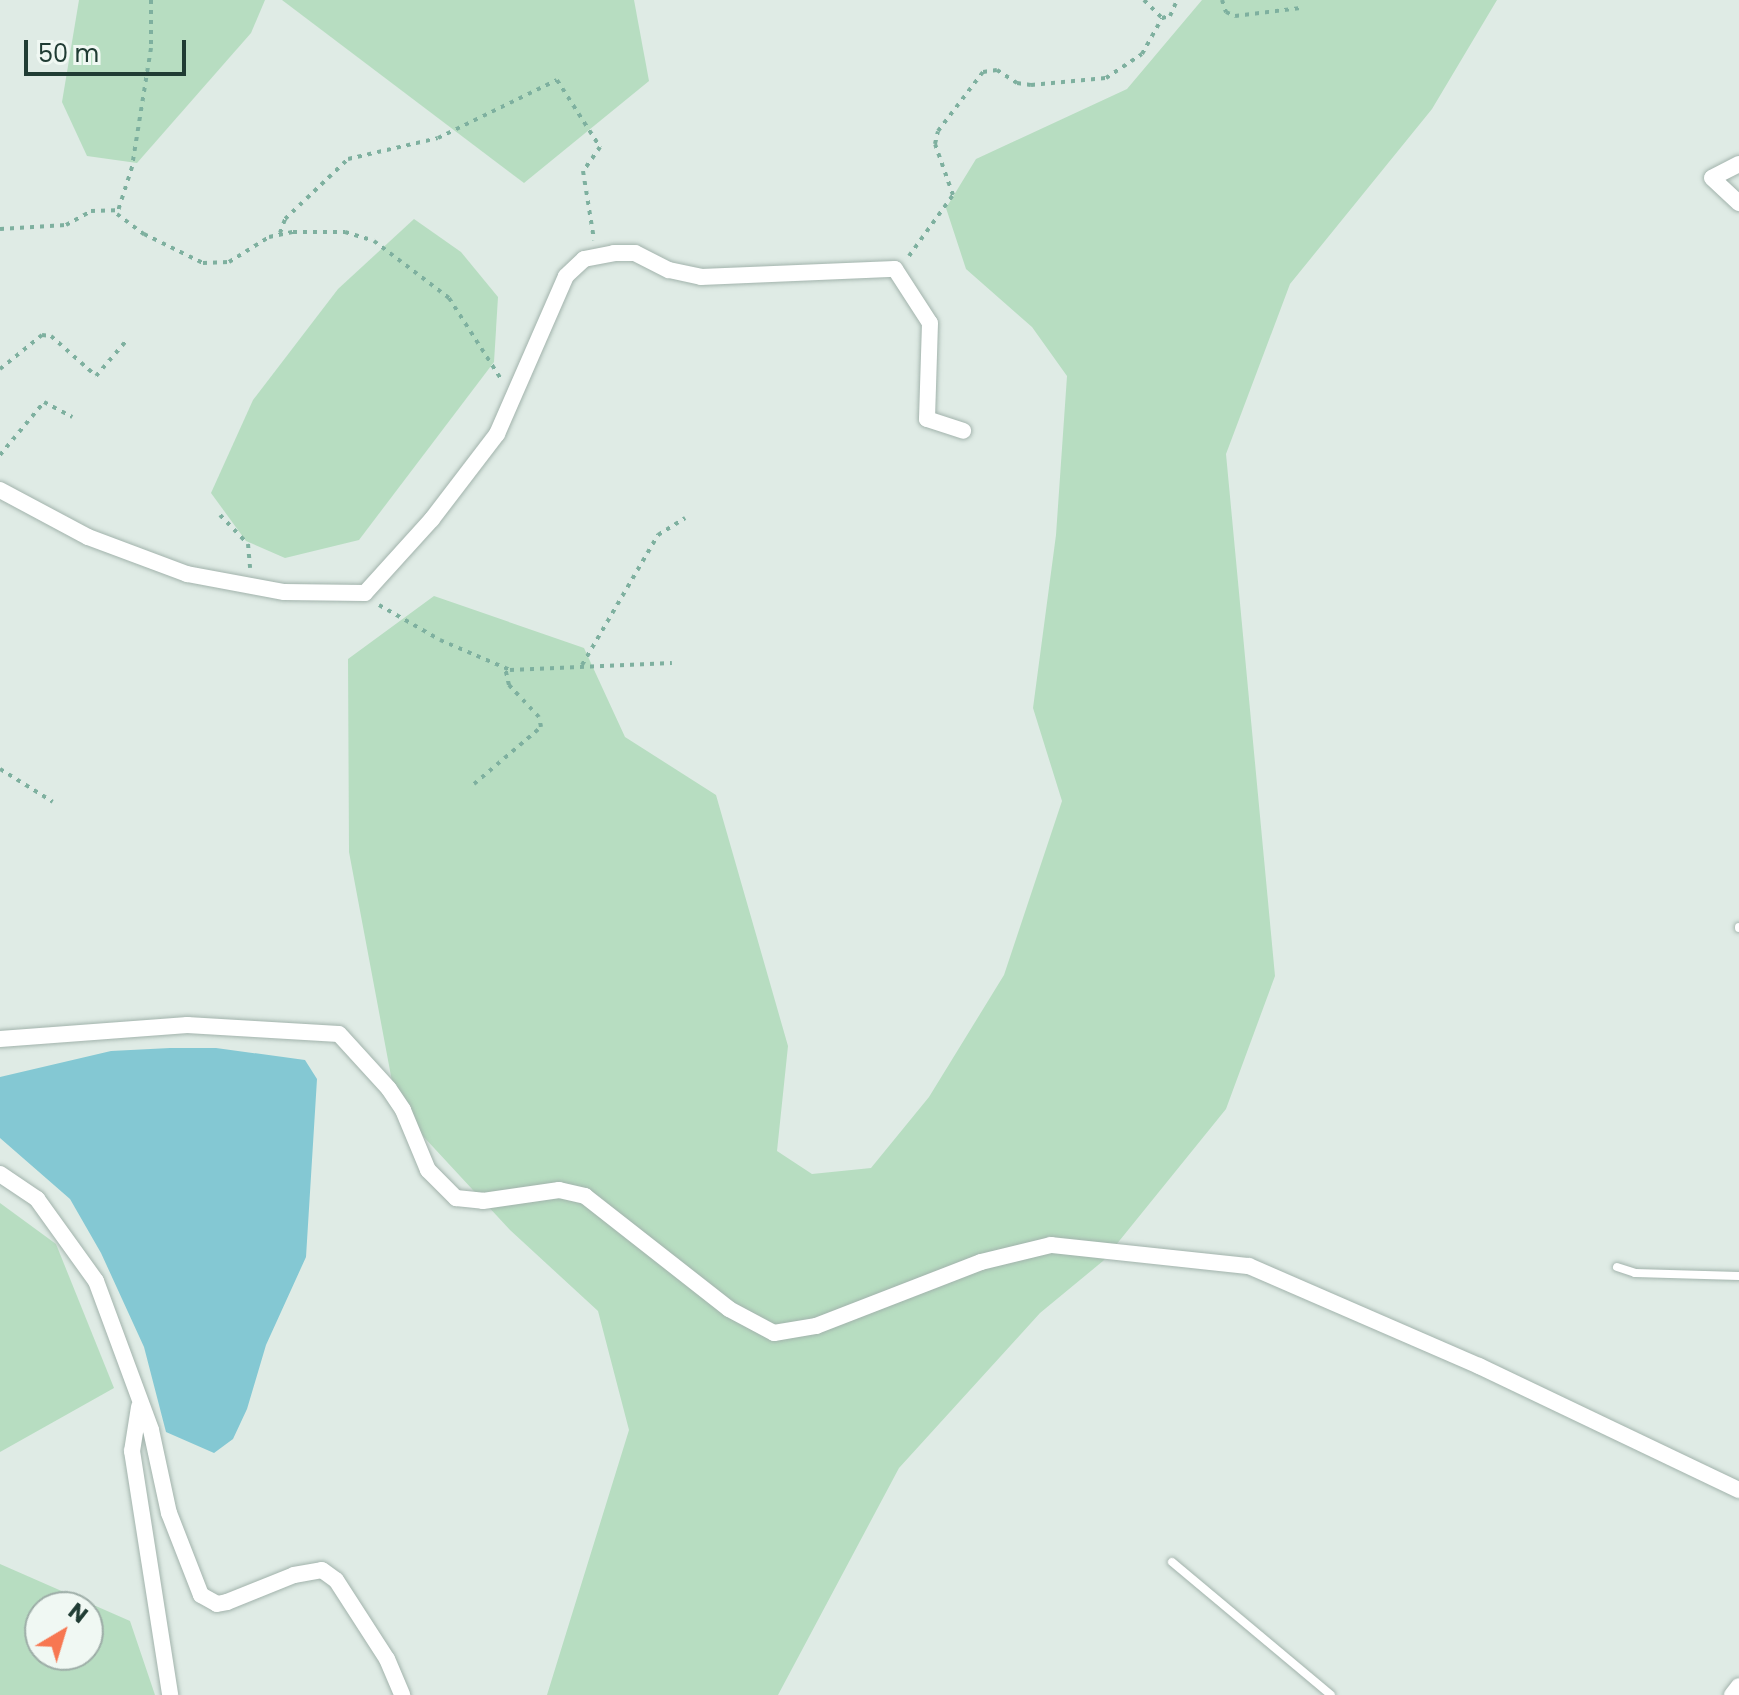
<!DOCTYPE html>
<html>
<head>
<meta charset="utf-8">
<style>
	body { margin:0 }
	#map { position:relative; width:1739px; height:1695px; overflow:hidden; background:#dfebe5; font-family:Poppins,sans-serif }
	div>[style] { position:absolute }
	.green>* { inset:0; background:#b7ddc1 }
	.water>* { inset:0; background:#84c8d3 }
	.path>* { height:4px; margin-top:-2px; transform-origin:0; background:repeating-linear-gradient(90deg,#7eb09f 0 4px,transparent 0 10px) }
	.roads { filter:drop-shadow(0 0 2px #a2b3ac) drop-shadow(0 0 2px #a2b3ac) }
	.lane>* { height:8px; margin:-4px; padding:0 4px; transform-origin:4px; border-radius:4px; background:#fff }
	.street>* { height:16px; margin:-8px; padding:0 8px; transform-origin:8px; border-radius:8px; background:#fff }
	span { translate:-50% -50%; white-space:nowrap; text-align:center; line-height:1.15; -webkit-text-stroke:8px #f0f8f3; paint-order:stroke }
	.north { position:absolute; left:24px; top:1591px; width:80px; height:80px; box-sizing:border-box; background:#f0f8f3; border:2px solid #9dada7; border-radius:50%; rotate:38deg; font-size:22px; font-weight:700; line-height:32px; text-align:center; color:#203c34 }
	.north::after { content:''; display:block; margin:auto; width:28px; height:36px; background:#f77751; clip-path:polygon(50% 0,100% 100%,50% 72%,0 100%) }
	.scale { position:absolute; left:24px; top:40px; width:162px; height:36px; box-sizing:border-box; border:4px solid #203c34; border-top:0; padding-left:10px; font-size:24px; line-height:28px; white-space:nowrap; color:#203c34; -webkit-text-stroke:6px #f0f8f3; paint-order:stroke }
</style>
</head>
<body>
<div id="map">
	<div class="green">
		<i style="clip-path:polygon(79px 0,265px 0,251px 33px,137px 163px,87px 156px,62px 102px)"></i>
		<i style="clip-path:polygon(282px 0,634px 0,649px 81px,524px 183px)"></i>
		<i style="clip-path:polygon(1202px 0,1497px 0,1432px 109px,1290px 284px,1226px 454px,1275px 976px,1226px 1109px,1103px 1261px,1040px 1313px,899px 1468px,778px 1695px,547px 1695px,629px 1430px,598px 1311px,510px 1230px,397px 1108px,349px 852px,348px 659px,434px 596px,584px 648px,625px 737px,716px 795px,788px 1046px,777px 1151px,812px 1174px,871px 1168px,929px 1097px,1004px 975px,1062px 801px,1033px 708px,1056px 535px,1067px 376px,1032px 327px,966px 269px,946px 208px,976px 159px,1127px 89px)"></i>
		<i style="clip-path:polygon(414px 219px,461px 252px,498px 297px,494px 362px,359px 540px,285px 558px,246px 541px,211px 493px,253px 400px,338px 289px)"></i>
		<i style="clip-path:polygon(0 1203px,56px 1244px,114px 1388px,0 1452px)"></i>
		<i style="clip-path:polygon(evenodd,0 1564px,130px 1621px,155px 1695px,0 1695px,0 1564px,40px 1607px,88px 1607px,88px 1655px,40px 1655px,40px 1607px)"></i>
	</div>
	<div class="water">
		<i style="clip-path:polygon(170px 1048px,216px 1048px,305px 1060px,317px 1079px,306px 1257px,266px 1345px,247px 1409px,233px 1439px,214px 1453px,166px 1432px,144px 1347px,101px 1253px,70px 1199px,0 1138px,0 1077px,111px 1051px)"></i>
	</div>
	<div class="path">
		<i style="left:151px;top:0;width:48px;rotate:90deg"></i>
		<i style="left:151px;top:48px;width:121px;rotate:99.1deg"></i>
		<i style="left:132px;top:167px;width:49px;rotate:107.7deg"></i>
		<i style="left:117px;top:214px;width:34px;rotate:37deg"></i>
		<i style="left:144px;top:234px;width:66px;rotate:26.2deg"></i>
		<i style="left:203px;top:263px;width:26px;rotate:-2deg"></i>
		<i style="left:229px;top:262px;width:47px;rotate:-32deg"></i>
		<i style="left:269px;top:237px;width:25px;rotate:-12deg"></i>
		<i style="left:293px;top:232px;width:52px"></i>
		<i style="left:345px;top:232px;width:30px;rotate:17deg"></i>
		<i style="left:374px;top:241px;width:94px;rotate:37.2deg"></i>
		<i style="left:449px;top:298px;width:96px;rotate:57.3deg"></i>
		<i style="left:1144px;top:0;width:25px;rotate:45deg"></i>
		<i style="left:1162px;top:18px;width:8px;rotate:-14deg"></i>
		<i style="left:1170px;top:16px;width:17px;rotate:-66deg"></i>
		<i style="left:1222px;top:0;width:13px;rotate:72deg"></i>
		<i style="left:1226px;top:12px;width:10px;rotate:24deg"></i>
		<i style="left:1235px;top:16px;width:66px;rotate:-6.9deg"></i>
		<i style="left:0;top:229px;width:66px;rotate:-3.5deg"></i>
		<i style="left:66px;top:225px;width:29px;rotate:-29deg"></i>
		<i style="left:91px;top:211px;width:25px;rotate:-2deg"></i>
		<i style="left:280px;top:233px;width:15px;rotate:-70deg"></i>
		<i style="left:285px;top:219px;width:87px;rotate:-43.6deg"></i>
		<i style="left:348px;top:159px;width:92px;rotate:-13.1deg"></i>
		<i style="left:438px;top:138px;width:132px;rotate:-26deg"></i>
		<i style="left:557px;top:80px;width:80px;rotate:57.3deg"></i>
		<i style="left:600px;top:147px;width:29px;rotate:125deg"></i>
		<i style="left:583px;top:171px;width:70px;rotate:80.9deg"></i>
		<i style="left:909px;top:256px;width:75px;rotate:-54.2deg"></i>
		<i style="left:953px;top:195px;width:54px;rotate:-109.4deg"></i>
		<i style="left:935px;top:144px;width:13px;rotate:-77deg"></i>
		<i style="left:938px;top:131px;width:74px;rotate:-52.7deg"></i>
		<i style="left:983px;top:72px;width:14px;rotate:-8deg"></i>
		<i style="left:997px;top:70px;width:24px;rotate:33deg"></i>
		<i style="left:1017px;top:83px;width:14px;rotate:8deg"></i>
		<i style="left:1031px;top:85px;width:75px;rotate:-5.3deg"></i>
		<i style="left:1106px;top:78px;width:43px;rotate:-33.7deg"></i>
		<i style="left:1142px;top:54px;width:41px;rotate:-60.9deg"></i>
		<i style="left:0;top:369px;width:54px;rotate:-39deg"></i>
		<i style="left:42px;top:335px;width:9px;rotate:6deg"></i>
		<i style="left:51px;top:336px;width:60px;rotate:41.6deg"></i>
		<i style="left:96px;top:376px;width:46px;rotate:-49.4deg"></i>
		<i style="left:0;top:455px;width:69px;rotate:-50.3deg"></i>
		<i style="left:44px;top:402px;width:32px;rotate:28deg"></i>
		<i style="left:220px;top:515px;width:40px;rotate:46deg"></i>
		<i style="left:248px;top:544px;width:24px;rotate:85deg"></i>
		<i style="left:379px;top:605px;width:70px;rotate:29.8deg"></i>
		<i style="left:440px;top:640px;width:76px;rotate:23.2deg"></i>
		<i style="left:510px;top:670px;width:162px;rotate:-2.5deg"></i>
		<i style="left:582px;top:665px;width:151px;rotate:-59.7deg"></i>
		<i style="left:658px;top:535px;width:32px;rotate:-32deg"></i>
		<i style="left:0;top:769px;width:62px;rotate:31.9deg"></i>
		<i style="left:474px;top:784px;width:88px;rotate:-40.4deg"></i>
		<i style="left:541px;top:727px;width:10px;rotate:-101deg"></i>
		<i style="left:539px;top:717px;width:44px;rotate:-133.2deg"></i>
		<i style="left:509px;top:685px;width:17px;rotate:-103deg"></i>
	</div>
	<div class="roads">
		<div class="lane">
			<i style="left:1739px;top:927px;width:1px;rotate:90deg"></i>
			<i style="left:1617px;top:1267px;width:19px;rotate:18deg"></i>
			<i style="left:1635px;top:1273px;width:104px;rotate:1.7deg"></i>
			<i style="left:1172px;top:1562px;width:207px;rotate:39.9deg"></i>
		</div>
		<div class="street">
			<i style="left:1739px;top:164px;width:30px;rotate:153deg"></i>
			<i style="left:1712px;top:178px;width:37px;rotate:43deg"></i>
			<i style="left:0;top:490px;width:100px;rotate:28.1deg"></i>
			<i style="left:88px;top:537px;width:106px;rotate:20.5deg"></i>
			<i style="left:187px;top:574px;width:99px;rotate:10.5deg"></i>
			<i style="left:284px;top:592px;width:81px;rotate:0.7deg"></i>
			<i style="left:365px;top:593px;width:100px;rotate:-47.8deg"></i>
			<i style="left:432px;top:519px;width:107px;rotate:-52.6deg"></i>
			<i style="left:497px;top:434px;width:172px;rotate:-66.4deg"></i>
			<i style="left:566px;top:276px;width:25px;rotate:-43deg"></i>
			<i style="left:584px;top:259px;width:31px;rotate:-11deg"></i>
			<i style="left:614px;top:253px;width:21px"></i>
			<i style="left:635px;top:253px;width:38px;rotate:27deg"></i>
			<i style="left:669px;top:270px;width:33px;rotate:12deg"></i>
			<i style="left:701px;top:277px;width:194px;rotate:-2.4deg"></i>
			<i style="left:895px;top:269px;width:64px;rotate:57.1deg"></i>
			<i style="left:930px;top:323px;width:96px;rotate:91.8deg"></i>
			<i style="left:927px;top:419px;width:38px;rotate:18deg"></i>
			<i style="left:0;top:1039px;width:188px;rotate:-4.3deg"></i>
			<i style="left:187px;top:1025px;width:152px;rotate:3.4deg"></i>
			<i style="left:339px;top:1034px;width:74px;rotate:47.7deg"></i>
			<i style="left:389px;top:1089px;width:25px;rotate:56deg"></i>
			<i style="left:403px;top:1110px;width:65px;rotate:67.4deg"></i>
			<i style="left:428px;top:1170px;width:40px;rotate:45deg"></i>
			<i style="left:456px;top:1198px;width:27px;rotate:6deg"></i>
			<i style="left:483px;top:1201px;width:77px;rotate:-8.2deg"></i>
			<i style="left:559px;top:1190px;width:27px;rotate:13deg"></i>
			<i style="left:585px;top:1196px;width:183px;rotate:38.1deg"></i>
			<i style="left:729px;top:1309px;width:51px;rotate:28.1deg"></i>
			<i style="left:774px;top:1333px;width:43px;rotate:-9.5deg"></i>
			<i style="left:816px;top:1326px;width:177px;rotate:-21.2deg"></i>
			<i style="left:981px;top:1262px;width:72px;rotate:-13.7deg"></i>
			<i style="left:1051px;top:1245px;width:199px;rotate:6.1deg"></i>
			<i style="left:1249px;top:1266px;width:251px;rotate:23.5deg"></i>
			<i style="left:1479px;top:1366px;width:288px;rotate:25.5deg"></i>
			<i style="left:0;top:1174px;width:45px;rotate:34deg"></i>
			<i style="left:37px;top:1199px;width:101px;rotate:54.3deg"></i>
			<i style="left:96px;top:1281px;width:159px;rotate:69.7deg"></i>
			<i style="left:151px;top:1430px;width:85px;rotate:77.8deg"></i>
			<i style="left:169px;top:1513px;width:88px;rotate:68.7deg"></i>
			<i style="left:201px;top:1595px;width:18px;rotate:29deg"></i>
			<i style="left:217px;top:1604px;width:10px;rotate:-11deg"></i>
			<i style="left:227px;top:1602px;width:72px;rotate:-21.9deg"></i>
			<i style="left:294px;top:1575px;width:28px;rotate:-10deg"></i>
			<i style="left:322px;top:1570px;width:17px;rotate:36deg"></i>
			<i style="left:336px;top:1580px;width:94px;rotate:57.2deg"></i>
			<i style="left:387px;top:1659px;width:39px;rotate:67deg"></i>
			<i style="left:139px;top:1407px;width:45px;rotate:99deg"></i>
			<i style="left:132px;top:1451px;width:247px;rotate:81.1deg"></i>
			<i style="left:1732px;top:1695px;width:11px;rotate:-52deg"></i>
		</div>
	</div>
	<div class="north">N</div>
	<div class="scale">50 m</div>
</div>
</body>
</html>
